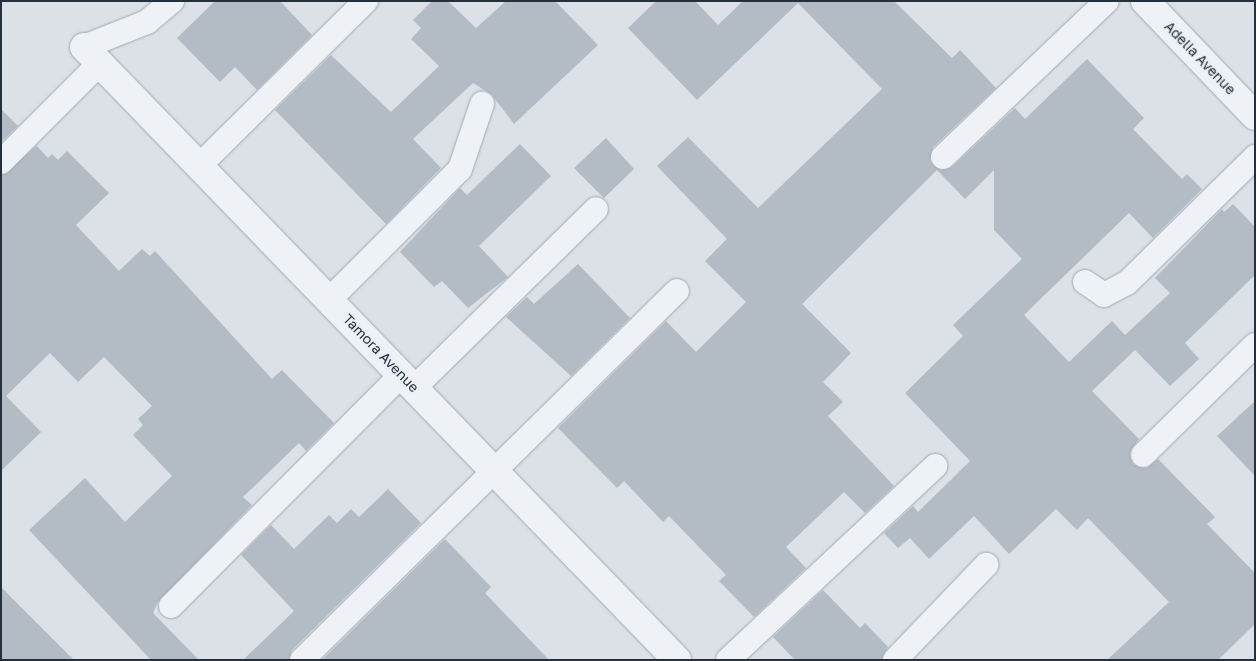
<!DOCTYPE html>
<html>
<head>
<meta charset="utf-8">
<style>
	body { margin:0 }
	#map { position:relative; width:1256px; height:661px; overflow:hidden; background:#dce1e7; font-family:"Golos Text",sans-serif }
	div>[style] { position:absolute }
	.building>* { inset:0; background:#b3bbc4 }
	.roads { filter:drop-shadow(0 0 1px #a1a8b1) drop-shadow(0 0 1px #a1a8b1) }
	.lane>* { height:24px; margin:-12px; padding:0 12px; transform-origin:12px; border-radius:12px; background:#eef1f5 }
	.street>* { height:28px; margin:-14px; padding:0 14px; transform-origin:14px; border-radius:14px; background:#eef1f5 }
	span { translate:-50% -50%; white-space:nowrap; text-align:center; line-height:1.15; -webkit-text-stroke:5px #ebf0f5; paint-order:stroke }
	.street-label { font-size:14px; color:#25303d }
	.frame { position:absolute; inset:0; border:2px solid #25303d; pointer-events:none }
</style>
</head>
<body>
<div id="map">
	<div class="building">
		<i style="clip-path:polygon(215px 1px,280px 1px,312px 35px,257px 90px,235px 67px,220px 82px,177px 38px)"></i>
		<i style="clip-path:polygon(432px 1px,448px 1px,476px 28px,506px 1px,555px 1px,598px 45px,514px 124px,492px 95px,473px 83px,413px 139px,441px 168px,386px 224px,275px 110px,331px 55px,391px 112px,439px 66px,411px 39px,421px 28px,413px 20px)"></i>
		<i style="clip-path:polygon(656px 1px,695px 1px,718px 25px,743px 1px,894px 1px,952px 58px,960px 50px,996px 88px,933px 147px,930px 161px,940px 170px,952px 167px,1015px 108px,1025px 119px,1087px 59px,1144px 118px,1133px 129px,1182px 179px,1187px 174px,1202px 189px,1153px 238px,1129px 213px,1024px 315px,1069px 362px,1112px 321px,1125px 335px,1170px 293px,1155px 278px,1222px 209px,1224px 212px,1233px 204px,1255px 227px,1255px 275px,1185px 343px,1199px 359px,1170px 386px,1135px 350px,1092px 391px,1139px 439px,1130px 452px,1133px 464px,1146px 468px,1158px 459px,1215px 517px,1207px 524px,1255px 573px,1255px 624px,1218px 660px,1107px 660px,1169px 602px,1088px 518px,1077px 530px,1056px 509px,1009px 554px,974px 516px,929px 559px,910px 538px,898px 548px,884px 533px,913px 506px,918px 512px,970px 461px,905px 393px,963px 336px,953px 325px,1022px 259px,994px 230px,994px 170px,965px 199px,937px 170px,802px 304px,851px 353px,823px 382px,843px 402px,828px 416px,894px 486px,865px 513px,844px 492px,786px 547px,806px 568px,754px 617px,719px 581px,726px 575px,669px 516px,663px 522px,624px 481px,617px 488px,558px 428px,666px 321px,696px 352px,746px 302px,705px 261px,727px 239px,657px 166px,688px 137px,758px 208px,882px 89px,798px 3px,697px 100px,628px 28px)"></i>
		<i style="clip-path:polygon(1px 109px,18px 126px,1px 142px)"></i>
		<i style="clip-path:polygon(606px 138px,634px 169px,604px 198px,574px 168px)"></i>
		<i style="clip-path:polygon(520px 144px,551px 176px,479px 246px,508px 277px,468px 308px,442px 281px,434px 287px,400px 252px,460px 188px,467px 195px)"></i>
		<i style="clip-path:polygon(37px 146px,48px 158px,52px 154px,58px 160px,67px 151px,109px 193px,76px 225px,119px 271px,142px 249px,150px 256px,155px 251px,272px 379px,282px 370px,334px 423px,306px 451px,299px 443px,243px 497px,252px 505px,158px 602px,153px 613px,199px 660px,151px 660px,29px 530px,85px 478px,125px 522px,172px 476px,133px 435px,143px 425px,138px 419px,152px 406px,104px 357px,78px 382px,50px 353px,6px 396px,41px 432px,1px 471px,1px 175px)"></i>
		<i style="clip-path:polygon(578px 264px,630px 318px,571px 376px,506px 317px,527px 297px,534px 304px)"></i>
		<i style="clip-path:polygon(1255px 401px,1255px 476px,1217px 436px)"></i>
		<i style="clip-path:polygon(388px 489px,421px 523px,292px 650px,289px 660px,243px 660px,294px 611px,241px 555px,271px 525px,294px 549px,329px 515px,337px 523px,351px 509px,359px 517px)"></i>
		<i style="clip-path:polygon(445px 539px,491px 587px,485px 593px,549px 660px,322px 660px)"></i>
		<i style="clip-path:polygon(1px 587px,74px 660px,1px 660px)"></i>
		<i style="clip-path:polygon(823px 590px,860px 628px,865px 623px,888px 647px,882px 660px,795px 660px,773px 637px)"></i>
	</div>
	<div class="roads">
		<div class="lane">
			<i style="left:84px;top:47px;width:68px;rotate:-21.6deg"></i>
			<i style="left:147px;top:22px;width:33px;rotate:-40deg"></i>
			<i style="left:943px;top:157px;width:226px;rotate:-43.6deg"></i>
			<i style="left:1px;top:162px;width:140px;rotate:-45deg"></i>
			<i style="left:199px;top:166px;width:235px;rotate:-44.7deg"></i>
			<i style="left:1085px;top:282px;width:23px;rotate:34deg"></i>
			<i style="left:1104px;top:295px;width:26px;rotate:-28deg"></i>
			<i style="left:1127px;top:283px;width:180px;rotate:-44.5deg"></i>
			<i style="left:329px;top:300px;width:185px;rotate:-45deg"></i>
			<i style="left:460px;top:169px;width:69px;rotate:-71.3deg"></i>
			<i style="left:414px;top:388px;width:255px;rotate:-44.5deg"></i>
			<i style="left:1143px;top:455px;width:157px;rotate:-44.5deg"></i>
			<i style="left:171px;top:606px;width:326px;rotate:-45.1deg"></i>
			<i style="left:302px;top:660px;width:526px;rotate:-44.54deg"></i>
			<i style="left:728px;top:660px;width:284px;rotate:-43.1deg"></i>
			<i style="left:895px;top:660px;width:132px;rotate:-46.2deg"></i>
		</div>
		<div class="street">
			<i style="left:1145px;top:1px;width:159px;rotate:46.3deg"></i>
			<i style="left:84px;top:47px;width:853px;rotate:45.95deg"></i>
		</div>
	</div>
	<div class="street-label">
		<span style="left:1200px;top:58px;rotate:46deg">Adelia Avenue</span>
		<span style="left:381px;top:353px;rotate:46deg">Tamora Avenue</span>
	</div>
	<div class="frame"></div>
</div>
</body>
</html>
